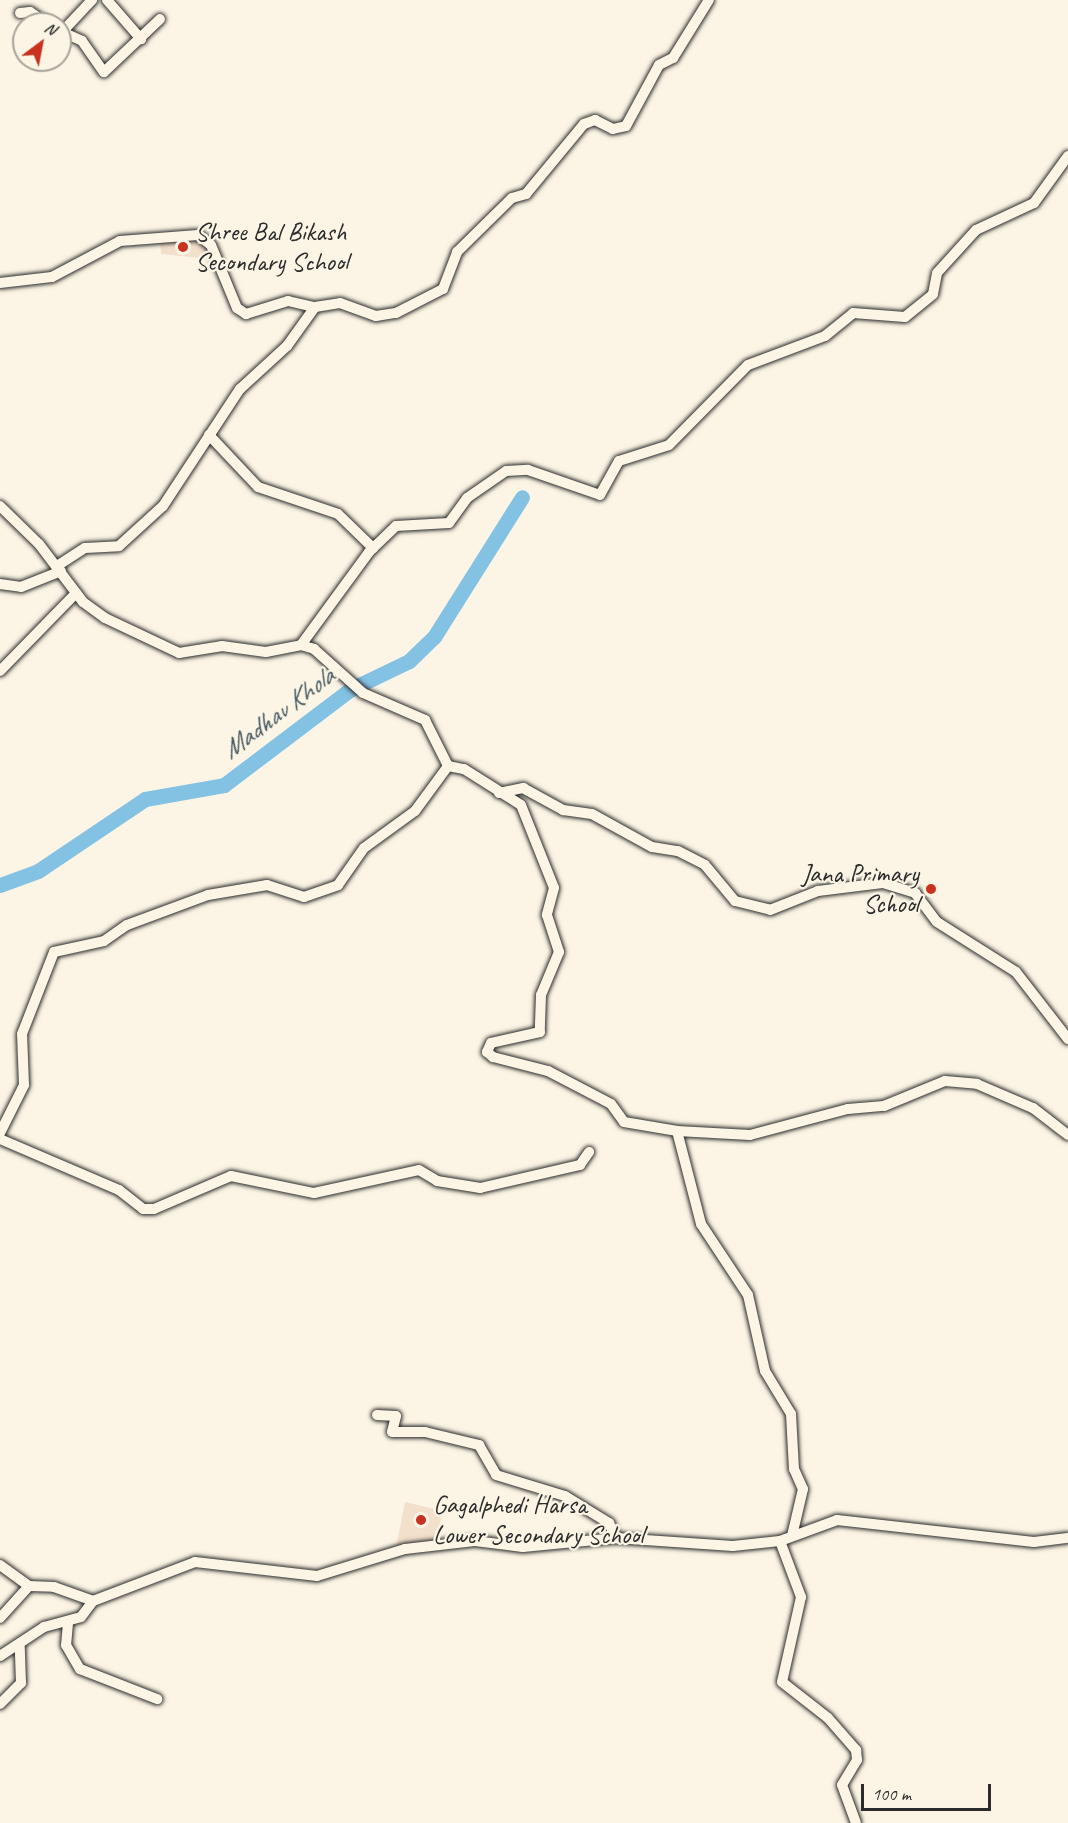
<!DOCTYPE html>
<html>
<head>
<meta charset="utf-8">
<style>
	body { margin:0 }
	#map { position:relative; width:1068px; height:1823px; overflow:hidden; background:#fcf5e5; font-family:Caveat,sans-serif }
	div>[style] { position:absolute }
	.built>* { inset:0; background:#f3e0cb }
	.river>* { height:15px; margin:-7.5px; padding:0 7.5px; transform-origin:7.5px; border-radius:7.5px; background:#83c2e3 }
	.roads { filter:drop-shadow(0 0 2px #2b2b2b) drop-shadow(0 0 2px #2b2b2b) }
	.minor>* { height:10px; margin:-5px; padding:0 5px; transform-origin:5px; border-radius:5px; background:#fcf5e5 }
	.dots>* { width:16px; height:16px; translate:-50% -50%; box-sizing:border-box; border:3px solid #fcf5e5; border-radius:50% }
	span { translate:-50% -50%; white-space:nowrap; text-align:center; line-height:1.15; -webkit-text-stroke:4.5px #fcf5e5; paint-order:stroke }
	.poi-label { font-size:26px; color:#2b2b2b }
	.left { translate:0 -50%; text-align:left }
	.right { translate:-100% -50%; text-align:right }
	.water-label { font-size:27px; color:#455862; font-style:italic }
	.north { position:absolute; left:12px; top:12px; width:60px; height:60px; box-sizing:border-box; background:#fcf5e5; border:2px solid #a8a49b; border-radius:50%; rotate:32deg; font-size:16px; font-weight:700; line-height:24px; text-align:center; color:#2b2b2b }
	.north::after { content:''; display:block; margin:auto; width:21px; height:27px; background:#c8321e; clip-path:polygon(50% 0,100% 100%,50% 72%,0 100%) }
	.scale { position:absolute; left:861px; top:1784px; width:130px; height:27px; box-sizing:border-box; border:3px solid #2b2b2b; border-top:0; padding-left:8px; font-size:18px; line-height:21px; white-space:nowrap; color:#2b2b2b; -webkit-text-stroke:4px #fcf5e5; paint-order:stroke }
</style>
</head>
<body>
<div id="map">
	<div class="built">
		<i style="clip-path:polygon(204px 238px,209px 259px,161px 254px,160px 240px)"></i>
		<i style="clip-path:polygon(405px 1502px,443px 1511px,435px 1543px,395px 1553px)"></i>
	</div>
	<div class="river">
		<i style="left:0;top:885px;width:40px;rotate:-20.2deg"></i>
		<i style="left:38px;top:871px;width:129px;rotate:-33.9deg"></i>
		<i style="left:145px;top:799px;width:80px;rotate:-10deg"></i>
		<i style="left:224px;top:785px;width:159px;rotate:-37.1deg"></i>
		<i style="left:351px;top:689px;width:64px;rotate:-25.8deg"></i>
		<i style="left:409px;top:661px;width:35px;rotate:-44deg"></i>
		<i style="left:434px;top:637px;width:165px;rotate:-57.8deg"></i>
	</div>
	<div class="roads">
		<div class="minor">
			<i style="left:107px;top:0;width:52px;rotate:48.9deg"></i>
			<i style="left:20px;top:13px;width:10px;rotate:-6deg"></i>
			<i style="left:30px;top:12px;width:22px;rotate:34deg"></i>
			<i style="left:60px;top:31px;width:24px;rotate:24deg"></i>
			<i style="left:82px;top:41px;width:38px;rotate:55deg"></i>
			<i style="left:104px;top:72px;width:77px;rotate:-43.4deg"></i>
			<i style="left:62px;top:32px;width:44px;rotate:-46.8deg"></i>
			<i style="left:0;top:283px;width:52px;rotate:-6.6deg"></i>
			<i style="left:52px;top:277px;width:77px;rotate:-27.9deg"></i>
			<i style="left:120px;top:241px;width:78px;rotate:-4.4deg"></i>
			<i style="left:198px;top:235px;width:16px;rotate:38deg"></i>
			<i style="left:211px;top:245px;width:68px;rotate:67.6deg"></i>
			<i style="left:237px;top:308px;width:11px;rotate:34deg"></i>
			<i style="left:246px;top:314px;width:44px;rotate:-17.2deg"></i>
			<i style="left:288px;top:301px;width:28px;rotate:13deg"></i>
			<i style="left:315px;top:307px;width:25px;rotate:-9deg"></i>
			<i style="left:340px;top:303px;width:38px;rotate:20deg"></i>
			<i style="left:376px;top:316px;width:20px;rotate:-9deg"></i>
			<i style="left:396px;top:313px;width:53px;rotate:-27.1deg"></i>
			<i style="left:443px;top:289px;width:40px;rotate:-69deg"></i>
			<i style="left:457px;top:252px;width:77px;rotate:-44.5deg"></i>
			<i style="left:512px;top:198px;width:15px;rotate:-16deg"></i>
			<i style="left:526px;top:194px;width:91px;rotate:-50.4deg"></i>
			<i style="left:584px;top:124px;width:12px;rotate:-20deg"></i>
			<i style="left:595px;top:120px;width:20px;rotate:27deg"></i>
			<i style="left:613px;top:129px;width:13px;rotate:-13deg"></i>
			<i style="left:626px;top:126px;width:69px;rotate:-61.6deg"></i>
			<i style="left:659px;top:65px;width:16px;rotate:-27deg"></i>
			<i style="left:673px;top:58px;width:68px;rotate:-58.2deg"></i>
			<i style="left:209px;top:435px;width:71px;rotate:46.7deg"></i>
			<i style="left:258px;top:487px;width:84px;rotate:18.6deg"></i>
			<i style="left:338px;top:514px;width:49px;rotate:44.2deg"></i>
			<i style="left:0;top:506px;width:54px;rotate:44.3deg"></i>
			<i style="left:39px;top:544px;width:73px;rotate:52.8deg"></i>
			<i style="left:83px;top:602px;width:27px;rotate:36deg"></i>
			<i style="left:105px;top:618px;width:82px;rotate:25.3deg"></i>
			<i style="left:179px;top:653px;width:44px;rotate:-9.2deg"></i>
			<i style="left:222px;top:646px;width:44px;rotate:7.8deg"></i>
			<i style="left:266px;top:652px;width:36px;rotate:-11deg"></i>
			<i style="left:301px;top:645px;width:14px;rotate:17deg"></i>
			<i style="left:314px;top:649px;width:66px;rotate:41.9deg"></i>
			<i style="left:363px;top:693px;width:68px;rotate:23.5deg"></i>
			<i style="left:425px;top:720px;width:51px;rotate:63.4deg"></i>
			<i style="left:448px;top:766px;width:16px;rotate:11deg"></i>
			<i style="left:464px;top:769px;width:67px;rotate:32.3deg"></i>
			<i style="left:521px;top:805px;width:89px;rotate:68.3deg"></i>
			<i style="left:554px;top:888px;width:28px;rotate:105deg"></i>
			<i style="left:547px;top:915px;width:39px;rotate:72deg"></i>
			<i style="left:559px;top:952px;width:47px;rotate:112.7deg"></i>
			<i style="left:541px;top:995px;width:37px;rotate:92deg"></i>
			<i style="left:540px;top:1032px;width:50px;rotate:167.3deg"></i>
			<i style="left:491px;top:1043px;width:10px;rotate:114deg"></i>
			<i style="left:487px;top:1052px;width:8px;rotate:40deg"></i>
			<i style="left:493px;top:1057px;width:57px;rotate:14.3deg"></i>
			<i style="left:548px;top:1071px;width:71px;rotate:27.6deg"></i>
			<i style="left:611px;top:1104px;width:22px;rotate:54deg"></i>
			<i style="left:624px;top:1122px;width:54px;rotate:9.6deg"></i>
			<i style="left:677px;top:1131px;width:73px;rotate:3.1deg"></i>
			<i style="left:750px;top:1135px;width:101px;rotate:-14.9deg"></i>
			<i style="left:848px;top:1109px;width:36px;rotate:-5deg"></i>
			<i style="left:884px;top:1106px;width:66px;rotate:-22.3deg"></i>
			<i style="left:945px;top:1081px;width:32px;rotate:5deg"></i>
			<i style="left:977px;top:1084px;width:61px;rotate:23.2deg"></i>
			<i style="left:1033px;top:1108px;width:44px;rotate:37.6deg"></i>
			<i style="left:57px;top:566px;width:33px;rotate:-33deg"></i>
			<i style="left:85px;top:548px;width:34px;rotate:-3deg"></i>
			<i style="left:119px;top:546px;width:59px;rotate:-42.3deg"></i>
			<i style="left:163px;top:506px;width:140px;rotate:-56.7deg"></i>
			<i style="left:240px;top:389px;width:64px;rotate:-42.5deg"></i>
			<i style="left:287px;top:346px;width:48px;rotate:-54.3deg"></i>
			<i style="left:0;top:584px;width:21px;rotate:8deg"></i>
			<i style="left:21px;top:587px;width:43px;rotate:-21.8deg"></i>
			<i style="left:301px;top:645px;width:115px;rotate:-53.8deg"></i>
			<i style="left:369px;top:552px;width:37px;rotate:-44deg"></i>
			<i style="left:396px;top:526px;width:53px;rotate:-3.2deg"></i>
			<i style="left:449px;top:523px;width:31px;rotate:-54deg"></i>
			<i style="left:467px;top:498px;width:47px;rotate:-34.7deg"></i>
			<i style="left:506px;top:471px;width:22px;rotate:-3deg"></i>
			<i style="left:528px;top:470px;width:76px;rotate:19.1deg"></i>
			<i style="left:600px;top:495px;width:39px;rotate:-61deg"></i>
			<i style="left:619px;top:461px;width:52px;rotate:-17.7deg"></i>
			<i style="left:669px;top:445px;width:112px;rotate:-45.4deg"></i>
			<i style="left:748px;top:365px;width:82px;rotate:-20.6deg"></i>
			<i style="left:825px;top:336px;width:36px;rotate:-39deg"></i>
			<i style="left:853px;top:313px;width:52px;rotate:4.4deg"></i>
			<i style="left:905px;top:317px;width:36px;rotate:-39deg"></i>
			<i style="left:933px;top:294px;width:21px;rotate:-79deg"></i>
			<i style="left:937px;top:273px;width:58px;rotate:-47.8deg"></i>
			<i style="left:976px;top:230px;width:64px;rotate:-25deg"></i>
			<i style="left:1034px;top:203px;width:58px;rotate:-54.1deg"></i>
			<i style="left:0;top:671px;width:109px;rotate:-45.7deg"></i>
			<i style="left:499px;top:793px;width:25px;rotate:-12deg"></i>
			<i style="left:523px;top:788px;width:46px;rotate:28.8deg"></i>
			<i style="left:563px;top:810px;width:29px;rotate:8deg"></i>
			<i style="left:592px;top:814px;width:68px;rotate:28.8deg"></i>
			<i style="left:652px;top:847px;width:26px;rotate:9deg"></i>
			<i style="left:678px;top:851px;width:30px;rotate:27deg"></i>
			<i style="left:705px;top:865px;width:47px;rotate:50.2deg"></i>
			<i style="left:735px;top:901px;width:36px;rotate:14deg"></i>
			<i style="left:770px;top:910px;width:52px;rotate:-21.6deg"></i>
			<i style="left:818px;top:891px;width:65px;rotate:-7deg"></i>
			<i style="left:883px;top:883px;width:34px;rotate:17deg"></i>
			<i style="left:915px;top:893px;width:36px;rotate:53deg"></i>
			<i style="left:937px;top:922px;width:93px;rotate:32.3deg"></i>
			<i style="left:1016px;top:972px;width:85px;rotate:52.2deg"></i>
			<i style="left:677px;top:1131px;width:96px;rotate:75.5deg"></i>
			<i style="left:701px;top:1224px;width:85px;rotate:56.5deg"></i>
			<i style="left:748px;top:1295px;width:78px;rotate:77.4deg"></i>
			<i style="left:765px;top:1371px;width:50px;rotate:58.8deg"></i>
			<i style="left:791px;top:1414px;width:55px;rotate:86.9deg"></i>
			<i style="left:794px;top:1469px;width:22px;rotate:66deg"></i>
			<i style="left:803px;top:1489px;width:48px;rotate:103.2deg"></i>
			<i style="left:0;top:1133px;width:54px;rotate:-63.4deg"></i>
			<i style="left:24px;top:1085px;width:51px;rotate:-92.2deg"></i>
			<i style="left:22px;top:1034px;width:88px;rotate:-68.7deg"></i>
			<i style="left:54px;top:952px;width:51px;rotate:-12.4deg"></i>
			<i style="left:104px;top:941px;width:28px;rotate:-35deg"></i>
			<i style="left:127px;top:925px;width:86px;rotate:-20.3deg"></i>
			<i style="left:208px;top:895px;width:60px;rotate:-9.6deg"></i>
			<i style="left:267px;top:885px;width:39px;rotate:18deg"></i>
			<i style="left:304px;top:897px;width:36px;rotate:-19deg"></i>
			<i style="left:338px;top:885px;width:45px;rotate:-54.9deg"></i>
			<i style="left:364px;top:848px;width:63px;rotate:-36deg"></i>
			<i style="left:415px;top:811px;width:56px;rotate:-53.7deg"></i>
			<i style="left:0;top:1139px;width:129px;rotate:23.2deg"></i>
			<i style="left:119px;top:1190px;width:31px;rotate:38deg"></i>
			<i style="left:143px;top:1209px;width:11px"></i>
			<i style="left:154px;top:1209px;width:84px;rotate:-23.2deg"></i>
			<i style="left:231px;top:1176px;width:85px;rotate:11.6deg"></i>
			<i style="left:314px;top:1193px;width:107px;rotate:-12.4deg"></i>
			<i style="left:419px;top:1170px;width:21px;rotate:31deg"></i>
			<i style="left:437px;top:1181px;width:44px;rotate:9.2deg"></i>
			<i style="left:480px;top:1188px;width:103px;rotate:-13deg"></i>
			<i style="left:580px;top:1165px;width:16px;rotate:-55deg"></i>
			<i style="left:377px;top:1415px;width:19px;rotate:3deg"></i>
			<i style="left:396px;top:1416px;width:16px;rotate:104deg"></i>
			<i style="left:392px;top:1432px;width:33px"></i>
			<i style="left:425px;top:1432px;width:56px;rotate:13.5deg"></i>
			<i style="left:479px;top:1445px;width:34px;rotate:60deg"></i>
			<i style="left:496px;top:1475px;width:72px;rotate:16.9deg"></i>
			<i style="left:565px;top:1496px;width:52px;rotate:31.5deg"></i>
			<i style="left:609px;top:1523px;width:17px;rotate:65deg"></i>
			<i style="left:780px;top:1541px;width:60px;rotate:69.4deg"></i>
			<i style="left:801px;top:1597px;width:87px;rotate:102.6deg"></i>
			<i style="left:782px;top:1682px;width:58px;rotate:38deg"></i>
			<i style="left:828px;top:1718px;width:43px;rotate:48.8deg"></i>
			<i style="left:856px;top:1750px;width:10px;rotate:84deg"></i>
			<i style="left:857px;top:1760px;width:29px;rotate:121deg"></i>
			<i style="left:842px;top:1785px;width:40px;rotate:69.8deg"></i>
			<i style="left:0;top:1565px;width:36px;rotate:36deg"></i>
			<i style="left:29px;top:1586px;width:25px;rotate:2deg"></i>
			<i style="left:54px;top:1587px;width:41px;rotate:19.7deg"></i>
			<i style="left:93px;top:1601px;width:109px;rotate:-20.9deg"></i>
			<i style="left:195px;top:1562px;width:123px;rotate:6.5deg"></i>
			<i style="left:317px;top:1576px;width:92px;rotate:-17.1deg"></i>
			<i style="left:405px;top:1549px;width:70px;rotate:-6.5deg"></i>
			<i style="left:475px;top:1541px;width:48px;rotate:7.1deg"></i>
			<i style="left:523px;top:1547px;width:93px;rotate:-5.5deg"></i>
			<i style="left:616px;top:1538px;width:117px;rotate:3.9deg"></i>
			<i style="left:733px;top:1546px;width:47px;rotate:-6.1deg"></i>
			<i style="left:780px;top:1541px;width:61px;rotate:-20.2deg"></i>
			<i style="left:837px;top:1520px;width:198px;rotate:6.4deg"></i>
			<i style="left:1034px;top:1542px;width:34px;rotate:-7deg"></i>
			<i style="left:0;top:1618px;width:43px;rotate:-47.8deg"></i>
			<i style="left:68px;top:1623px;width:22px;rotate:95deg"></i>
			<i style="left:66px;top:1645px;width:28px;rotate:60deg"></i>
			<i style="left:80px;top:1669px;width:83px;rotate:21.3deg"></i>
			<i style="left:0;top:1656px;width:53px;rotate:-33.4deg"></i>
			<i style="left:44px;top:1627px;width:38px;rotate:-15deg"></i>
			<i style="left:81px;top:1617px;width:20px;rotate:-53deg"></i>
			<i style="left:0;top:1704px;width:30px;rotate:-45deg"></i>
			<i style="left:21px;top:1683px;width:36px;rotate:-92deg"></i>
		</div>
	</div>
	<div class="dots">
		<i style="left:183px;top:247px;background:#c8321e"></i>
		<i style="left:931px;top:889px;background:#c8321e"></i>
		<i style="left:421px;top:1520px;background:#c8321e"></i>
	</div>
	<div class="poi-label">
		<span class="left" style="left:195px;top:247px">Shree Bal Bikash<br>Secondary School</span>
		<span class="right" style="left:919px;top:889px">Jana Primary<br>School</span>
		<span class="left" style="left:433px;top:1520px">Gagalphedi Harsa<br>Lower Secondary School</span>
	</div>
	<div class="water-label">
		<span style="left:278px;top:713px;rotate:-37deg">Madhav Khola</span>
	</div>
	<div class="north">N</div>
	<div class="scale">100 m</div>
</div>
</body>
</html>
